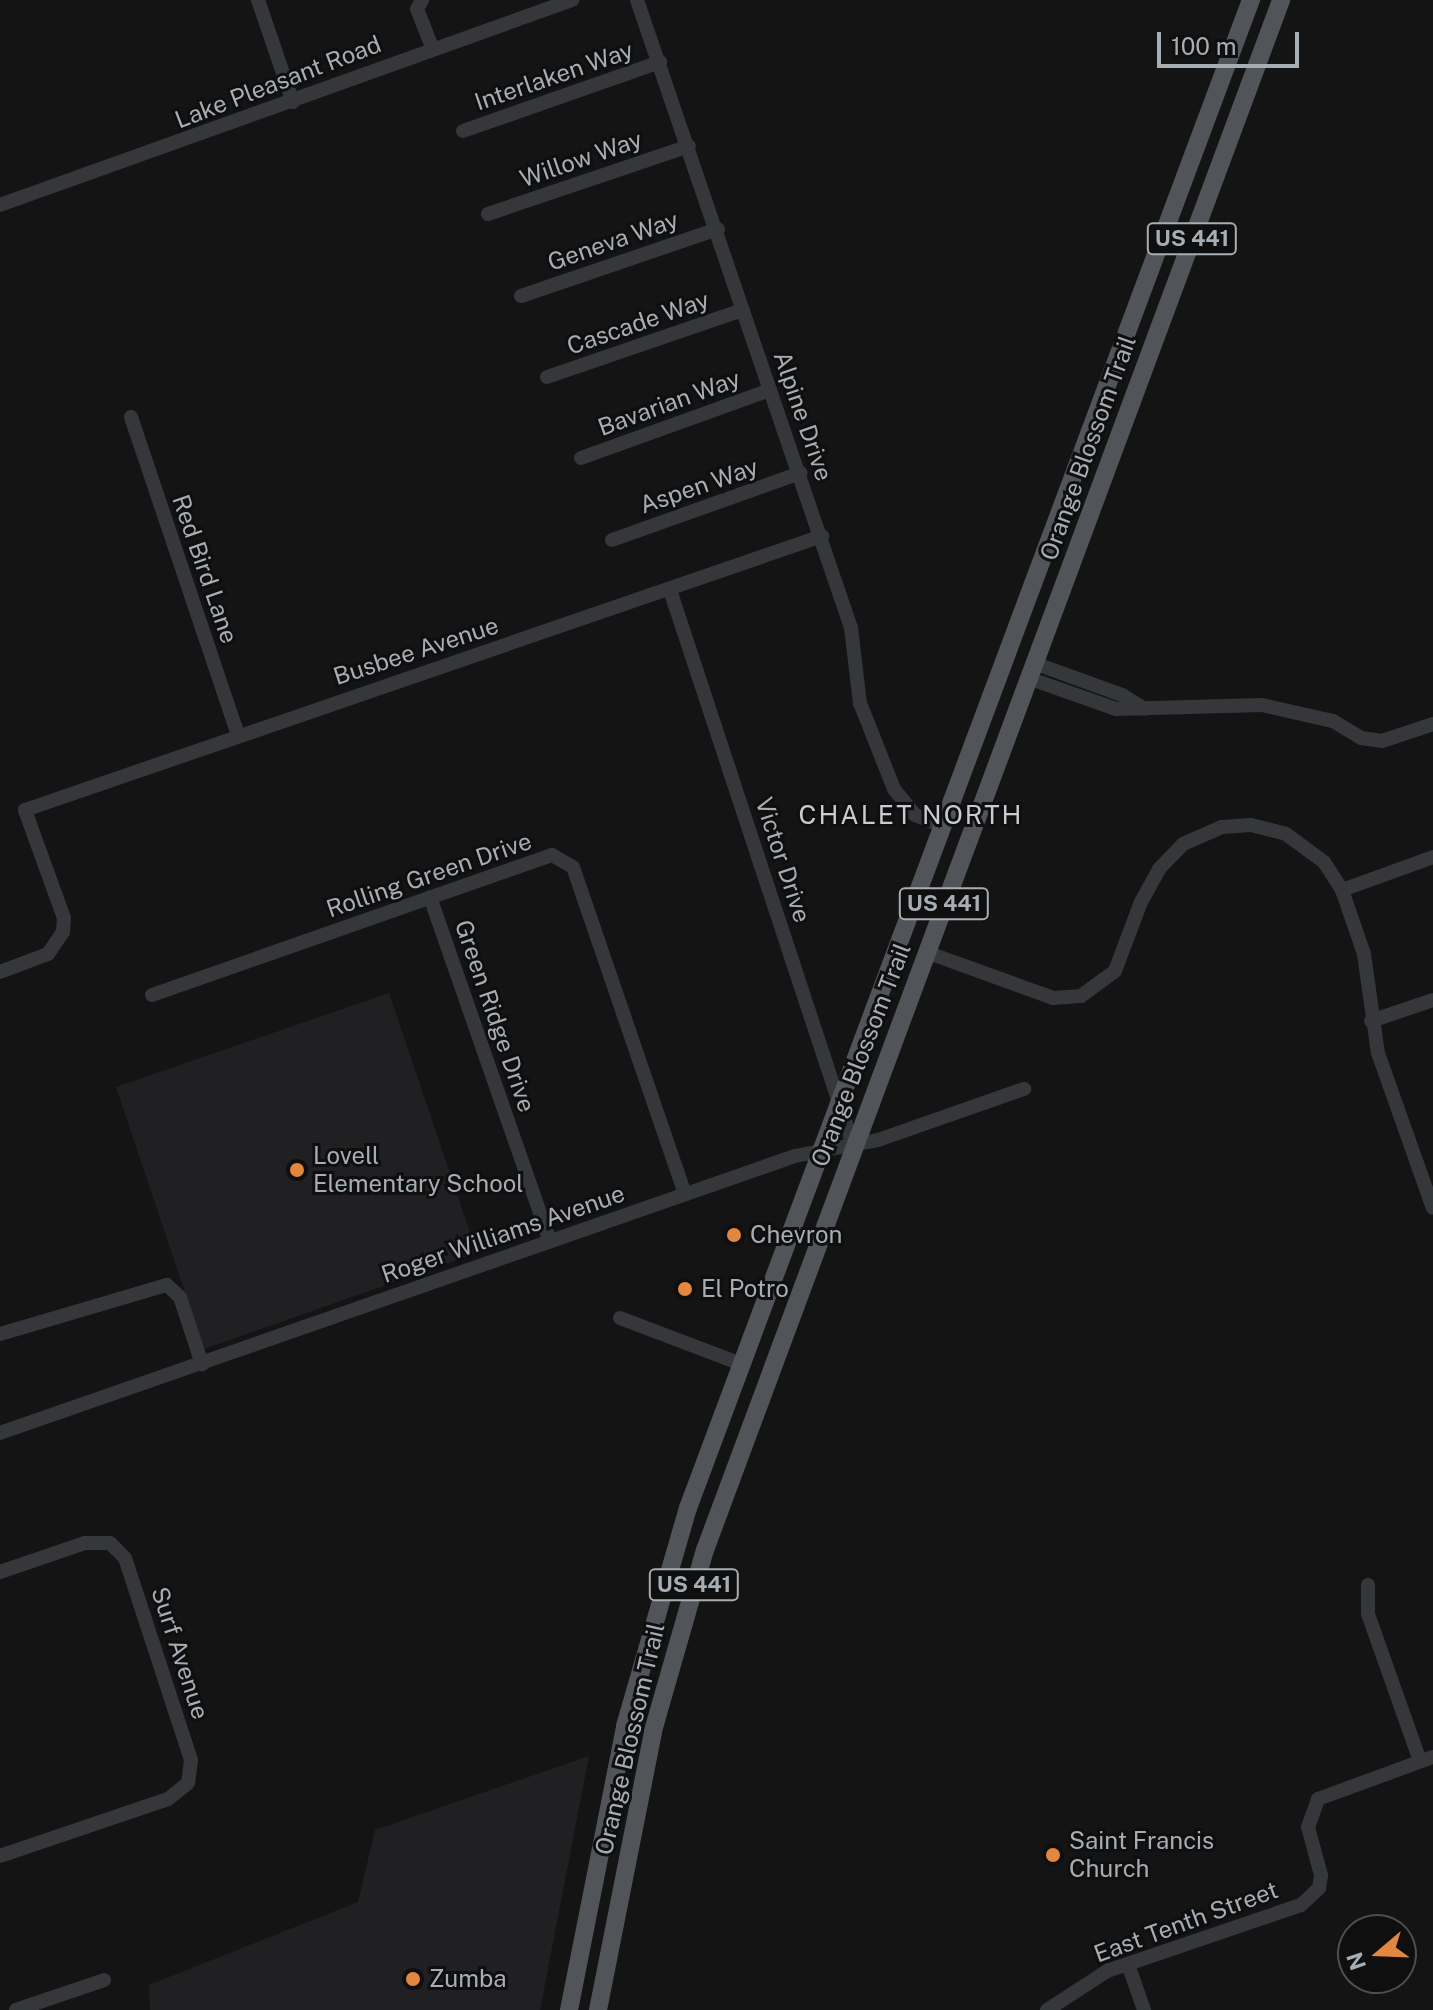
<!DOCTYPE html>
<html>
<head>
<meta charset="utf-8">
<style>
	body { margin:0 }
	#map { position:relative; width:1433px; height:2010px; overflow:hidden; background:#141415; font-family:"Public Sans",sans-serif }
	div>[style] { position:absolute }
	.built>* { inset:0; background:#202022 }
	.minor>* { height:14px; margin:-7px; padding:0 7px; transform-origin:7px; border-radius:7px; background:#35373a }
	.major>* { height:18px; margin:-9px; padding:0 9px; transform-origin:9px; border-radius:9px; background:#515459 }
	.dots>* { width:22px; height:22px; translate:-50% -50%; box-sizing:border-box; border:4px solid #0f0f10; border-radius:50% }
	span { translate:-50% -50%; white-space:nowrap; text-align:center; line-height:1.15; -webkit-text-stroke:6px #0f0f10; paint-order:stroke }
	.shield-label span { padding:2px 6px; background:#0f0f10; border:2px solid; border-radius:6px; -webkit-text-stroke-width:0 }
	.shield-label { font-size:22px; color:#a6aeb4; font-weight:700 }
	.street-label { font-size:24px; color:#a6aeb4 }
	.poi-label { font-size:24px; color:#a6aeb4 }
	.left { translate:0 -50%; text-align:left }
	.neighbourhood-label { font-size:26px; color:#c7ccd1; letter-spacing:2px }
	.north { position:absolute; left:1337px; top:1914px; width:80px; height:80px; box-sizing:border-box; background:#0f0f10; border:2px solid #4b4f52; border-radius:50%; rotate:251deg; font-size:22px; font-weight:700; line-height:32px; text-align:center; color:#a6aeb4 }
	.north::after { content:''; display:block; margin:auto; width:28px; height:36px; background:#e3863e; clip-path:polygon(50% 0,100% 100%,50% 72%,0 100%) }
	.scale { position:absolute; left:1157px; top:32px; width:142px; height:36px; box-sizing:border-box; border:4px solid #a6aeb4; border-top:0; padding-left:10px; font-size:24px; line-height:28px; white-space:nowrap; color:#a6aeb4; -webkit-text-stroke:6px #0f0f10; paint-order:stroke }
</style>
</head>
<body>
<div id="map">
	<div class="built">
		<i style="clip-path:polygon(389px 993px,477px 1253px,204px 1349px,116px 1087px)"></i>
		<i style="clip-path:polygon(589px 1756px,540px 2010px,150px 2010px,149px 1985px,358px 1902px,375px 1830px)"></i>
	</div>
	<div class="minor">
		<i style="left:258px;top:0;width:108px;rotate:71.1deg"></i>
		<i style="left:422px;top:0;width:10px;rotate:119deg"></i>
		<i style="left:417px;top:9px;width:41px;rotate:68.5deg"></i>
		<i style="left:637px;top:0;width:663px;rotate:71.18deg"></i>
		<i style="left:851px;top:628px;width:76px;rotate:83.2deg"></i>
		<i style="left:860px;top:703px;width:92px;rotate:68.4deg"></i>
		<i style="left:894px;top:789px;width:33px;rotate:51deg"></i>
		<i style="left:915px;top:815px;width:29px;rotate:22deg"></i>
		<i style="left:463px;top:131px;width:209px;rotate:-19.3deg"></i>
		<i style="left:0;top:205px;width:608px;rotate:-19.72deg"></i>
		<i style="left:488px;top:214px;width:212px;rotate:-18.7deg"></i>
		<i style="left:521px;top:296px;width:208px;rotate:-18.8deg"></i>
		<i style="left:547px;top:377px;width:207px;rotate:-18.9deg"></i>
		<i style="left:131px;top:417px;width:336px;rotate:71.4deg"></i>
		<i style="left:581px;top:458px;width:201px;rotate:-19.8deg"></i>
		<i style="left:612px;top:540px;width:200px;rotate:-19.6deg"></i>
		<i style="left:670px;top:590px;width:584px;rotate:71.75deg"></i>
		<i style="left:1034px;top:663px;width:94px;rotate:20deg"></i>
		<i style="left:1122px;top:695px;width:26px;rotate:32deg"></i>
		<i style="left:1028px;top:678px;width:93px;rotate:19.4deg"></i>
		<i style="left:1116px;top:709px;width:146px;rotate:-1.6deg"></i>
		<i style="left:1262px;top:705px;width:73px;rotate:12.7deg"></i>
		<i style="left:1333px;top:721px;width:33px;rotate:31deg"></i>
		<i style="left:1361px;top:738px;width:21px;rotate:8deg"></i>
		<i style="left:1382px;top:741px;width:54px;rotate:-18.4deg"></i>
		<i style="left:1342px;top:890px;width:97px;rotate:-19.9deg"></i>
		<i style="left:430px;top:897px;width:364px;rotate:70.8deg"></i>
		<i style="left:926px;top:952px;width:135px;rotate:19.9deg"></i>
		<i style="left:1053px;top:998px;width:28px;rotate:-4deg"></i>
		<i style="left:1081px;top:996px;width:42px;rotate:-36.3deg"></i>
		<i style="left:1115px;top:971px;width:74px;rotate:-69.4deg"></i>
		<i style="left:1141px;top:902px;width:38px;rotate:-61deg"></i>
		<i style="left:1159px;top:869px;width:35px;rotate:-46deg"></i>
		<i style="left:1183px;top:844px;width:43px;rotate:-23.6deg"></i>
		<i style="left:1222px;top:827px;width:29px;rotate:-4deg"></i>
		<i style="left:1251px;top:825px;width:36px;rotate:14deg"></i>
		<i style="left:1286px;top:834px;width:47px;rotate:36.4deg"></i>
		<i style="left:1324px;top:862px;width:33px;rotate:57deg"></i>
		<i style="left:1342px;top:890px;width:68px;rotate:71deg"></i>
		<i style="left:1364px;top:954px;width:100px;rotate:82deg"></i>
		<i style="left:1378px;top:1053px;width:164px;rotate:70.5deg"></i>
		<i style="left:0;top:972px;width:51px;rotate:-20.6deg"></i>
		<i style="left:48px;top:954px;width:27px;rotate:-56deg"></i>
		<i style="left:63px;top:932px;width:14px;rotate:-86deg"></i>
		<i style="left:64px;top:918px;width:115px;rotate:-109.9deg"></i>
		<i style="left:25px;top:810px;width:843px;rotate:-18.97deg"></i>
		<i style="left:152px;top:995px;width:424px;rotate:-19.3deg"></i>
		<i style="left:552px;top:855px;width:24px;rotate:30deg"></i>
		<i style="left:573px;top:867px;width:346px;rotate:71.1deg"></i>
		<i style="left:1371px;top:1021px;width:65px;rotate:-18.7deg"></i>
		<i style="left:620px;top:1318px;width:129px;rotate:20.8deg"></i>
		<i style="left:0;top:1334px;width:174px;rotate:-16.4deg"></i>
		<i style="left:167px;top:1285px;width:18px;rotate:43deg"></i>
		<i style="left:180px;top:1297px;width:71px;rotate:71.8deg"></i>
		<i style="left:0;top:1433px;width:842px;rotate:-19.21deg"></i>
		<i style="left:795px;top:1156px;width:85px;rotate:-10.9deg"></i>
		<i style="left:878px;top:1140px;width:155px;rotate:-19.3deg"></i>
		<i style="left:0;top:1572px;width:90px;rotate:-18.8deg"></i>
		<i style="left:85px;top:1543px;width:25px"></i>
		<i style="left:110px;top:1543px;width:21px;rotate:45deg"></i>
		<i style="left:125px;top:1558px;width:213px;rotate:71.9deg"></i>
		<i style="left:191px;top:1760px;width:23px;rotate:97deg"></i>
		<i style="left:188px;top:1783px;width:26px;rotate:141deg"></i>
		<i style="left:168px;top:1799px;width:177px;rotate:161.3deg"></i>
		<i style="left:1368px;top:1585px;width:29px;rotate:90deg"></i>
		<i style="left:1368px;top:1614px;width:156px;rotate:70.5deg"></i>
		<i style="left:1128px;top:1964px;width:49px;rotate:70.8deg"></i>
		<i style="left:16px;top:2010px;width:93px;rotate:-18.8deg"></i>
		<i style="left:1047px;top:2010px;width:72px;rotate:-33deg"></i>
		<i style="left:1107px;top:1971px;width:205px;rotate:-18.8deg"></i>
		<i style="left:1301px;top:1905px;width:25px;rotate:-43deg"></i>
		<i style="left:1319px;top:1888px;width:13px;rotate:-81deg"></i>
		<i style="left:1321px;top:1875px;width:50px;rotate:-105.2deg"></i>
		<i style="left:1308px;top:1827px;width:30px;rotate:-70deg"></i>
		<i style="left:1318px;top:1799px;width:122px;rotate:-20.1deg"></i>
	</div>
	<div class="major">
		<i style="left:569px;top:2010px;width:289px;rotate:-78.8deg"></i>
		<i style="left:625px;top:1726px;width:227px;rotate:-73.9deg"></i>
		<i style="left:688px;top:1508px;width:1610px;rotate:-69.53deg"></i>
		<i style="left:598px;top:2010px;width:284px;rotate:-78.8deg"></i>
		<i style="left:653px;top:1731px;width:188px;rotate:-74deg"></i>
		<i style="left:705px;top:1550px;width:1654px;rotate:-69.61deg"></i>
	</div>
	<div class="dots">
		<i style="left:297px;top:1170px;background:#e3863e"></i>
		<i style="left:734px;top:1235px;background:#e3863e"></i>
		<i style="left:685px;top:1289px;background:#e3863e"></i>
		<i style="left:1053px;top:1855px;background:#e3863e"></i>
		<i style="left:413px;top:1979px;background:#e3863e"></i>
	</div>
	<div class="shield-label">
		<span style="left:1192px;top:239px">US 441</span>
		<span style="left:944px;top:904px">US 441</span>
		<span style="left:694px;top:1585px">US 441</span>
	</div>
	<div class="street-label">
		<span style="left:554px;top:76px;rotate:-19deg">Interlaken Way</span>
		<span style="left:278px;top:82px;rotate:-21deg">Lake Pleasant Road</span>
		<span style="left:581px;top:159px;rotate:-19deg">Willow Way</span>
		<span style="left:613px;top:241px;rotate:-19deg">Geneva Way</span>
		<span style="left:638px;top:323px;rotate:-19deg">Cascade Way</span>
		<span style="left:669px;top:403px;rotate:-20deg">Bavarian Way</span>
		<span style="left:803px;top:416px;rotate:71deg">Alpine Drive</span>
		<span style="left:1088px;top:448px;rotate:-70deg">Orange Blossom Trail</span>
		<span style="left:699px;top:486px;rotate:-19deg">Aspen Way</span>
		<span style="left:205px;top:569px;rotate:71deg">Red Bird Lane</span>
		<span style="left:416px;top:651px;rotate:-18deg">Busbee Avenue</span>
		<span style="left:783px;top:860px;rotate:72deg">Victor Drive</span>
		<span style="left:429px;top:875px;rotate:-19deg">Rolling Green Drive</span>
		<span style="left:495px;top:1016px;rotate:71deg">Green Ridge Drive</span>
		<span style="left:861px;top:1055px;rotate:-69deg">Orange Blossom Trail</span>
		<span style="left:503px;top:1234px;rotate:-19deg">Roger Williams Avenue</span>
		<span style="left:180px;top:1653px;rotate:72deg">Surf Avenue</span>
		<span style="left:630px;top:1739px;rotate:-77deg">Orange Blossom Trail</span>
		<span style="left:1186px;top:1922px;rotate:-20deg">East Tenth Street</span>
	</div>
	<div class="poi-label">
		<span class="left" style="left:313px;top:1170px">Lovell<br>Elementary School</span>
		<span class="left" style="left:750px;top:1235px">Chevron</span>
		<span class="left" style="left:701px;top:1289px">El Potro</span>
		<span class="left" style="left:1069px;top:1855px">Saint Francis<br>Church</span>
		<span class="left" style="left:429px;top:1979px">Zumba</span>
	</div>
	<div class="neighbourhood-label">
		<span style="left:911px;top:815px">CHALET NORTH</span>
	</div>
	<div class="north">N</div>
	<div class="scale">100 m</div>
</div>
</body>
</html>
